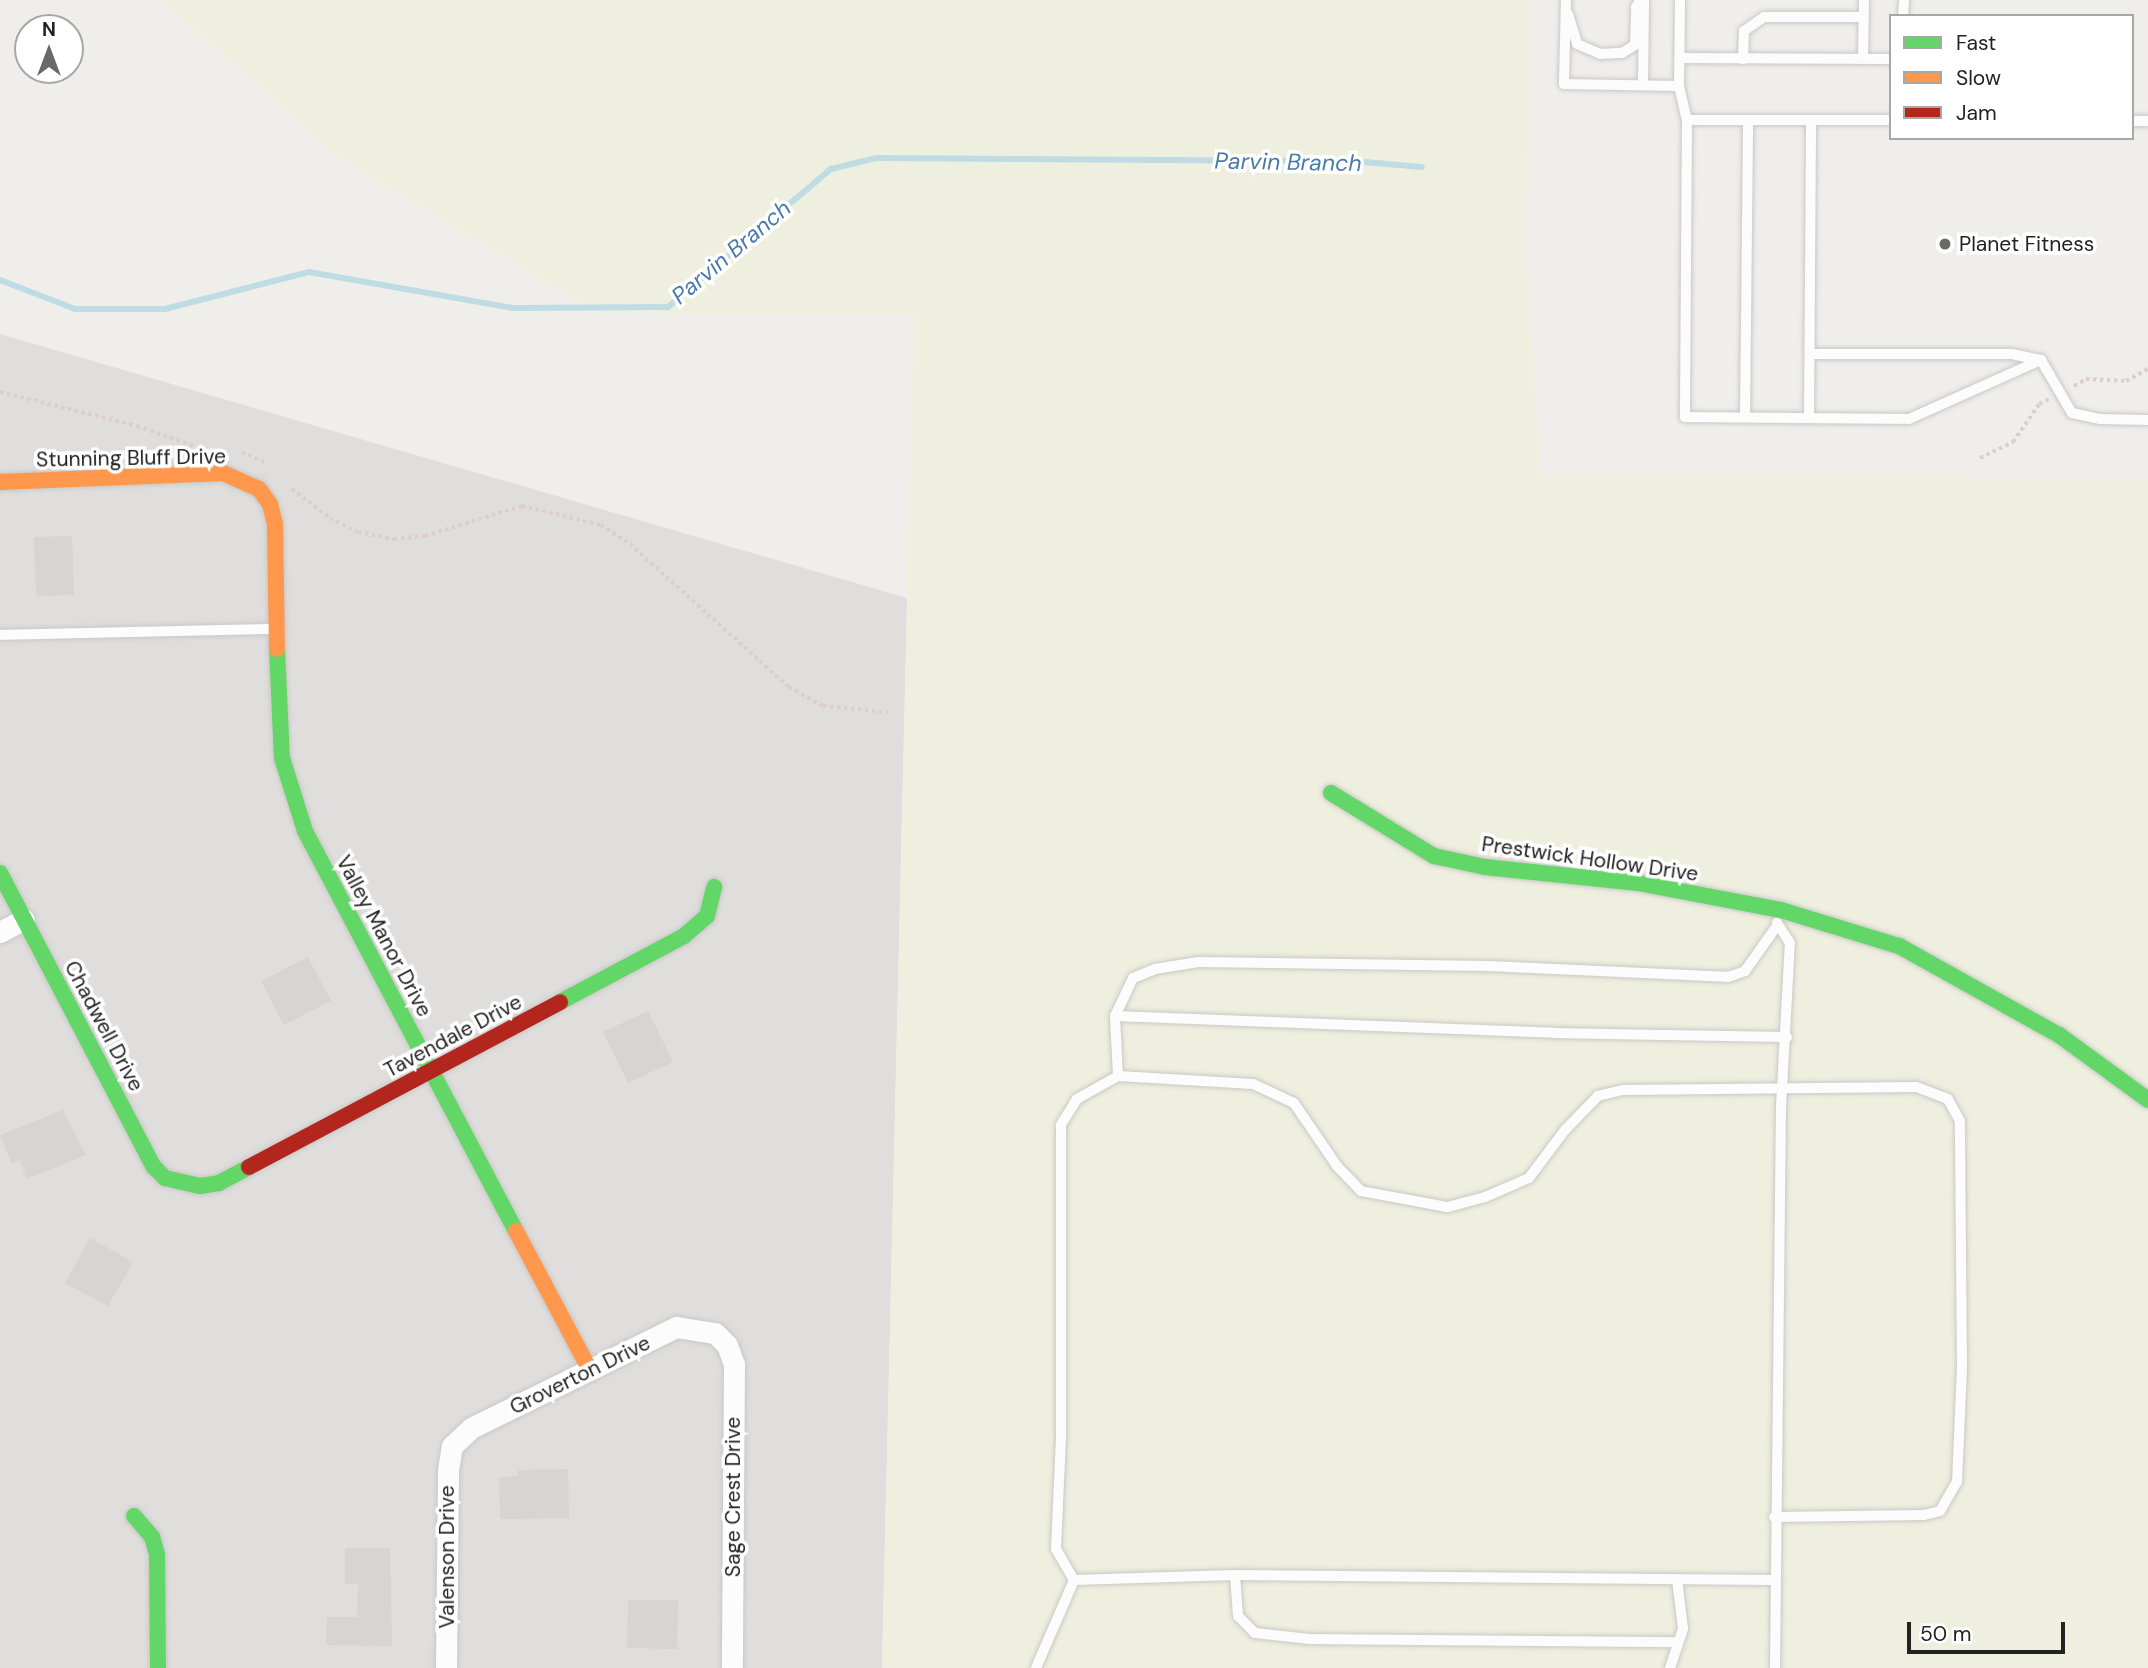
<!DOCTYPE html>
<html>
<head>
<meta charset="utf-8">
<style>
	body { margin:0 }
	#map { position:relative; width:2148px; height:1668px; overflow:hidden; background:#f0eeeb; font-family:"DM Sans",sans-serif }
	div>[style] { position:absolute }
	.residential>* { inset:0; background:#dfdedc }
	.farmland>* { inset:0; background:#efefdf }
	.stream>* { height:6px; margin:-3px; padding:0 3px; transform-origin:3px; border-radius:3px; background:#bfdbe3 }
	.building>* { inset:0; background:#d7d4d2 }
	.path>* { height:3.5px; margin-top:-1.75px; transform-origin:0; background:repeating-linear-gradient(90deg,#dccecd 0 3.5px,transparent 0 7px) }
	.roads { filter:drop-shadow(0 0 2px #c9c8c7) drop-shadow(0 0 2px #c9c8c7) }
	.lane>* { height:10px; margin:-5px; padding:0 5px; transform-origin:5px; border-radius:5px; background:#fdfcfc }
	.street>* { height:21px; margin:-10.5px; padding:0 10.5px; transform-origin:10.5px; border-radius:10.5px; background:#fdfcfc }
	.fast>* { height:16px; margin:-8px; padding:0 8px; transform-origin:8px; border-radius:8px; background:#63d668 }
	.slow>* { height:16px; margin:-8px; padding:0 8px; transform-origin:8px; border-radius:8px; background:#ff974d }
	.jam>* { height:16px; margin:-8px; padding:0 8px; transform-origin:8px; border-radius:8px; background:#b3261e }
	.dots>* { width:19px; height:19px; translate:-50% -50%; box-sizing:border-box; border:4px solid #fff; border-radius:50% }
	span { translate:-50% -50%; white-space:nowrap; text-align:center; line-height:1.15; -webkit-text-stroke:7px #fff; paint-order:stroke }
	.poi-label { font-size:21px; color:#222 }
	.left { translate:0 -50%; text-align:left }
	.street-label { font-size:21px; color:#222 }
	.water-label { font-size:23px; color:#4a7aab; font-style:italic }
	.legend { position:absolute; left:1889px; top:14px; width:245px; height:126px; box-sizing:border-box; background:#fff; border:2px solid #a7a7a7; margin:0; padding:9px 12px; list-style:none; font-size:21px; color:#222 }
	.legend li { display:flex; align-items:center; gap:14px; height:35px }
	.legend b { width:35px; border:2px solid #a7a7a7 }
	.north { position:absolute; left:14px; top:14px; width:70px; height:70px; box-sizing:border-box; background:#fff; border:2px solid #a7a7a7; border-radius:50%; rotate:0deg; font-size:19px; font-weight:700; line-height:28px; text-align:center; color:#222 }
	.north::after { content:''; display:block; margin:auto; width:24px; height:32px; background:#6a6968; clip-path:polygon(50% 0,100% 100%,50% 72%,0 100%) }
	.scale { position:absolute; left:1907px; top:1622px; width:158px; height:32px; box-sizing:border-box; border:4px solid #222; border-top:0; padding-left:9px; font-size:21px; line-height:24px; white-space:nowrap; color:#222; -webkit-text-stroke:5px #fff; paint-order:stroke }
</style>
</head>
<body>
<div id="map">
	<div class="residential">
		<i style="clip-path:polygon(0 334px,907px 598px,882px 1668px,0 1668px)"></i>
	</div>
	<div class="farmland">
		<i style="clip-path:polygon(161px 0,1531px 0,1525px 245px,1541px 476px,2148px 478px,2148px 1668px,882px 1668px,914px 314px,600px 314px,340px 158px)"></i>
	</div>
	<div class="stream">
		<i style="left:0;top:280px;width:80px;rotate:21.1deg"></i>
		<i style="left:75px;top:309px;width:90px"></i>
		<i style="left:165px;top:309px;width:149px;rotate:-14.4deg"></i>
		<i style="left:309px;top:272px;width:207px;rotate:10deg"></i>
		<i style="left:513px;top:308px;width:155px;rotate:-0.4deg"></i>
		<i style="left:668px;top:307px;width:214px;rotate:-40.3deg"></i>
		<i style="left:831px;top:169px;width:46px;rotate:-13.7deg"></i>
		<i style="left:876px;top:158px;width:476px;rotate:0.4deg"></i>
		<i style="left:1352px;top:161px;width:70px;rotate:4.9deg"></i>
	</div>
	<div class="building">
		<i style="clip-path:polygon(72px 536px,74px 595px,36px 596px,34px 537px)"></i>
		<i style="clip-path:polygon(308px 957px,331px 1001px,284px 1025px,261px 981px)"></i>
		<i style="clip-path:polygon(648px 1011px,673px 1062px,628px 1083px,603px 1032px)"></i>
		<i style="clip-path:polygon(63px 1110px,86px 1155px,27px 1179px,19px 1160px,12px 1164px,0 1135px)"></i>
		<i style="clip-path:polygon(90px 1238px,133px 1262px,108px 1306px,65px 1283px)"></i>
		<i style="clip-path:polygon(568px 1469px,569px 1518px,500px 1519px,499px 1477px,518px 1476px,518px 1470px)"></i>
		<i style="clip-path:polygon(345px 1548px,390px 1548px,392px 1646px,326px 1645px,327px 1617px,357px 1617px,358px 1584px,345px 1584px)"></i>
		<i style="clip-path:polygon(628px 1600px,678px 1600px,677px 1649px,627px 1648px)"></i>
	</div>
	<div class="path">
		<i style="left:2074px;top:386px;width:14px;rotate:-30deg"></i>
		<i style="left:2086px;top:379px;width:40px;rotate:2.9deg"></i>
		<i style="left:2126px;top:381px;width:25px;rotate:-29deg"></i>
		<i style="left:0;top:392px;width:141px;rotate:13.9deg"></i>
		<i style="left:137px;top:426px;width:63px;rotate:19.6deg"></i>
		<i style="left:242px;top:452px;width:27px;rotate:24deg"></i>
		<i style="left:1980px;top:458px;width:37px;rotate:-26deg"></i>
		<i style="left:2013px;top:442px;width:46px;rotate:-55.6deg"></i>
		<i style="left:2039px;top:404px;width:11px;rotate:-27deg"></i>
		<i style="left:292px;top:489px;width:48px;rotate:37.3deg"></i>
		<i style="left:330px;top:518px;width:31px;rotate:27deg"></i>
		<i style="left:358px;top:532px;width:37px;rotate:11deg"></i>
		<i style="left:394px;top:539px;width:31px;rotate:-6deg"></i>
		<i style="left:425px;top:536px;width:102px;rotate:-17.2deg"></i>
		<i style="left:522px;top:506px;width:81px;rotate:13.5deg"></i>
		<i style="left:601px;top:525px;width:35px;rotate:33deg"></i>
		<i style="left:630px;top:544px;width:214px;rotate:42deg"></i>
		<i style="left:789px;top:687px;width:39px;rotate:29deg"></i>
		<i style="left:823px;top:706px;width:65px;rotate:5.3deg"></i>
	</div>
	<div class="roads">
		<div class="lane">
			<i style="left:1566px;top:0;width:84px;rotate:91.4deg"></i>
			<i style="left:1564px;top:84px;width:115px;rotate:1deg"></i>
			<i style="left:1679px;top:86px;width:35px;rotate:77deg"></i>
			<i style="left:1687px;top:120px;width:297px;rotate:90.4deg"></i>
			<i style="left:1685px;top:417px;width:224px;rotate:0.5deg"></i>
			<i style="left:1909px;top:419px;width:145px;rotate:-24.1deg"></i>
			<i style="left:1568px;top:14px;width:31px;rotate:73deg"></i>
			<i style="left:1577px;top:44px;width:25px;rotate:23deg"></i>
			<i style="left:1600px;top:54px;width:22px;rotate:-3deg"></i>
			<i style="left:1622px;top:53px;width:15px;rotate:-32deg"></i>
			<i style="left:1635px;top:45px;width:38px;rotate:-88deg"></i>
			<i style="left:1636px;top:7px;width:9px;rotate:-54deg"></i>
			<i style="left:1903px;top:16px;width:16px;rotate:-86deg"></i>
			<i style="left:1680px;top:58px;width:211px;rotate:0.3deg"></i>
			<i style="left:1743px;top:59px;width:28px;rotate:-88deg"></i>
			<i style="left:1744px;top:31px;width:24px;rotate:-35deg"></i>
			<i style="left:1764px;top:17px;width:99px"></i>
			<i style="left:1863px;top:59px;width:59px;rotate:-89deg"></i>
			<i style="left:1643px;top:85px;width:85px;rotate:-89.3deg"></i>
			<i style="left:1679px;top:86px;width:86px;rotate:-89.3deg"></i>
			<i style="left:1687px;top:120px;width:204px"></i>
			<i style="left:2132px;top:121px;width:16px"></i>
			<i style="left:1810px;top:354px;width:202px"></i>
			<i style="left:2012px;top:354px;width:30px;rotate:12deg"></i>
			<i style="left:2041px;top:360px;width:61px;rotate:59.7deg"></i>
			<i style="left:2072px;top:413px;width:29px;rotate:12deg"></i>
			<i style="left:2100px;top:419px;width:48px;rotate:1.2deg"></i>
			<i style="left:1745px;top:417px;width:297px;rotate:-89.4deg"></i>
			<i style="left:1809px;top:418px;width:298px;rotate:-89.6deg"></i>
			<i style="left:0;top:635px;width:274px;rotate:-1.3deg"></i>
			<i style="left:1115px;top:1016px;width:439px;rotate:2.2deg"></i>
			<i style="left:1554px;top:1033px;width:233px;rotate:1deg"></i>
			<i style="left:1118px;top:1076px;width:47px;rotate:150.7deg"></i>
			<i style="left:1077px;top:1099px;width:31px;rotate:122deg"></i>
			<i style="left:1061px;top:1125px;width:313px;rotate:90deg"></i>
			<i style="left:1061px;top:1438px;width:111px;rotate:92.6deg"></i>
			<i style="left:1056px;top:1549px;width:36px;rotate:60deg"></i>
			<i style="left:1074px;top:1580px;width:161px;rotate:-1.8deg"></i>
			<i style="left:1235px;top:1575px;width:539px;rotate:0.53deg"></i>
			<i style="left:1774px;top:1517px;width:150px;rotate:-0.8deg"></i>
			<i style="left:1924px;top:1515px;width:16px;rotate:-14deg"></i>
			<i style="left:1940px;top:1511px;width:34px;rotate:-60deg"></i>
			<i style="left:1957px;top:1482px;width:115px;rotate:-87.5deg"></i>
			<i style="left:1962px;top:1367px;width:246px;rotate:-90.5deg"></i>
			<i style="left:1960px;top:1121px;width:25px;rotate:-119deg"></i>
			<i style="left:1948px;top:1099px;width:34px;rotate:-159deg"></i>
			<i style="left:1916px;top:1087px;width:293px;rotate:179.4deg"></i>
			<i style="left:1623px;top:1090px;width:26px;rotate:167deg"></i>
			<i style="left:1598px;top:1096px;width:47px;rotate:134.1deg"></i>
			<i style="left:1565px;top:1130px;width:60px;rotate:126.9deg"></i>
			<i style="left:1529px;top:1178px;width:48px;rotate:156.6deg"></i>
			<i style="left:1485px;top:1197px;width:39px;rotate:165deg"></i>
			<i style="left:1447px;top:1207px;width:87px;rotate:-169.5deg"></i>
			<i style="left:1361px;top:1191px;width:35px;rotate:-134deg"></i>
			<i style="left:1337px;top:1166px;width:76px;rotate:-124.3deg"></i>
			<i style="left:1294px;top:1103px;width:45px;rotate:-155.1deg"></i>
			<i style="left:1253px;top:1084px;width:135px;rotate:-176.6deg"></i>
			<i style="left:1118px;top:1076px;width:60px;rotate:-92.9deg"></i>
			<i style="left:1115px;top:1016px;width:42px;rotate:-64.7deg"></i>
			<i style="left:1133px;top:978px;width:24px;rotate:-22deg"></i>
			<i style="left:1155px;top:969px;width:44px;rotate:-9.2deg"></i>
			<i style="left:1198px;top:962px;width:291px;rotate:0.8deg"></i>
			<i style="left:1489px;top:966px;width:239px;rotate:2.6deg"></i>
			<i style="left:1728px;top:977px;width:18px;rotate:-19deg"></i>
			<i style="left:1745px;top:971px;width:54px;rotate:-54.8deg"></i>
			<i style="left:1235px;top:1575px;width:41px;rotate:85.8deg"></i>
			<i style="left:1238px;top:1616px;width:24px;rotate:45deg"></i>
			<i style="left:1255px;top:1633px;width:55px;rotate:6.2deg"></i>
			<i style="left:1310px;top:1639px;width:368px;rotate:0.5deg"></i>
			<i style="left:1036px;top:1668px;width:96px;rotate:-66.6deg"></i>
			<i style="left:1670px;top:1668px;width:41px;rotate:-71.6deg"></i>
			<i style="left:1683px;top:1629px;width:50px;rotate:-96.8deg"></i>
			<i style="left:1775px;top:1668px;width:561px;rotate:-89.39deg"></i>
			<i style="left:1781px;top:1107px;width:164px;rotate:-86.9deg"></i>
			<i style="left:1790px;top:943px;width:24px;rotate:-123deg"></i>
		</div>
		<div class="street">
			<i style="left:0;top:932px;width:27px;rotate:-28deg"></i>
			<i style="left:446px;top:1668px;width:198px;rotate:-89.4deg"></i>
			<i style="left:448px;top:1470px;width:24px;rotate:-81deg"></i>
			<i style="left:452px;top:1446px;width:26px;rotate:-43deg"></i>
			<i style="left:471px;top:1428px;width:229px;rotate:-26.2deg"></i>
			<i style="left:676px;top:1327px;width:39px;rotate:9deg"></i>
			<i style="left:715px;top:1333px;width:17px;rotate:45deg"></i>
			<i style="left:727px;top:1345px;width:20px;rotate:70deg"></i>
			<i style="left:734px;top:1364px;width:304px;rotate:90.4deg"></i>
		</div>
		<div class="fast">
			<i style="left:277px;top:649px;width:109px;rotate:87.4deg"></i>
			<i style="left:282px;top:758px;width:77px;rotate:72.5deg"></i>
			<i style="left:305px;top:831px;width:452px;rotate:62.2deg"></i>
			<i style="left:1331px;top:793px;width:121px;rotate:31.5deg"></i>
			<i style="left:1434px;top:856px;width:52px;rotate:12.2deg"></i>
			<i style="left:1485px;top:867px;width:154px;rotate:6deg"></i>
			<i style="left:1638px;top:883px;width:146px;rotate:10.7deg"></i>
			<i style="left:1781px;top:910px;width:123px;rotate:17deg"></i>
			<i style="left:1899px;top:946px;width:183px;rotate:29.1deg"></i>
			<i style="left:2059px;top:1035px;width:110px;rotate:36.1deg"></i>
			<i style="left:0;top:873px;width:332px;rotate:62.4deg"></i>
			<i style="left:154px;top:1167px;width:16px;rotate:45deg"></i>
			<i style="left:165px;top:1178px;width:36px;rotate:13deg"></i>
			<i style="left:200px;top:1186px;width:19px;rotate:-9deg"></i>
			<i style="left:219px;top:1183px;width:34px;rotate:-28deg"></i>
			<i style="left:560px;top:1002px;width:140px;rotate:-28deg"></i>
			<i style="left:684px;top:936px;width:30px;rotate:-41deg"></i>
			<i style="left:707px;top:916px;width:30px;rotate:-76deg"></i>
			<i style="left:134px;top:1516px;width:28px;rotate:49deg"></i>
			<i style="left:152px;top:1537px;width:18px;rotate:74deg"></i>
			<i style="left:157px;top:1554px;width:114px;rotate:89.5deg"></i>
		</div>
		<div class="slow">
			<i style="left:0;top:482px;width:223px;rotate:-2.3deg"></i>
			<i style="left:223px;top:473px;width:39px;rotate:24deg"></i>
			<i style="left:259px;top:489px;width:19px;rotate:54deg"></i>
			<i style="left:270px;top:504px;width:21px;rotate:76deg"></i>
			<i style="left:275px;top:524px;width:125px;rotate:89.1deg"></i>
			<i style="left:516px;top:1231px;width:157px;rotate:62deg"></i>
		</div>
		<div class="jam">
			<i style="left:249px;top:1167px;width:352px;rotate:-27.9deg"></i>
		</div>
	</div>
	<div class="dots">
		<i style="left:1945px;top:244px;background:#6a6968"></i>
	</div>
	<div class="poi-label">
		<span class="left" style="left:1959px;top:244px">Planet Fitness</span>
	</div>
	<div class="street-label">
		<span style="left:131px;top:458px;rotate:-1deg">Stunning Bluff Drive</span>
		<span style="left:1590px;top:859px;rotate:8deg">Prestwick Hollow Drive</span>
		<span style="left:384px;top:936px;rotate:62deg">Valley Manor Drive</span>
		<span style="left:104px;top:1026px;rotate:62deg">Chadwell Drive</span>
		<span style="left:453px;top:1036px;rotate:-28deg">Tavendale Drive</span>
		<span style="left:580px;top:1375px;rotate:-26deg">Groverton Drive</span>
		<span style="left:733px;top:1497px;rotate:-90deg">Sage Crest Drive</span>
		<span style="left:447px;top:1557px;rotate:-90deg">Valenson Drive</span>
	</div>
	<div class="water-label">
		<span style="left:1288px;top:162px;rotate:1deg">Parvin Branch</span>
		<span style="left:731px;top:252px;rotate:-40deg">Parvin Branch</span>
	</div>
	<ul class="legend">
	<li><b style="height:9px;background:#63d668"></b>Fast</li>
	<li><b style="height:9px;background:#ff974d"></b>Slow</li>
	<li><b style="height:9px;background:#b3261e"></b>Jam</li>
	</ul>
	<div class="north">N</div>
	<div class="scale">50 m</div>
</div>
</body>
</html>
